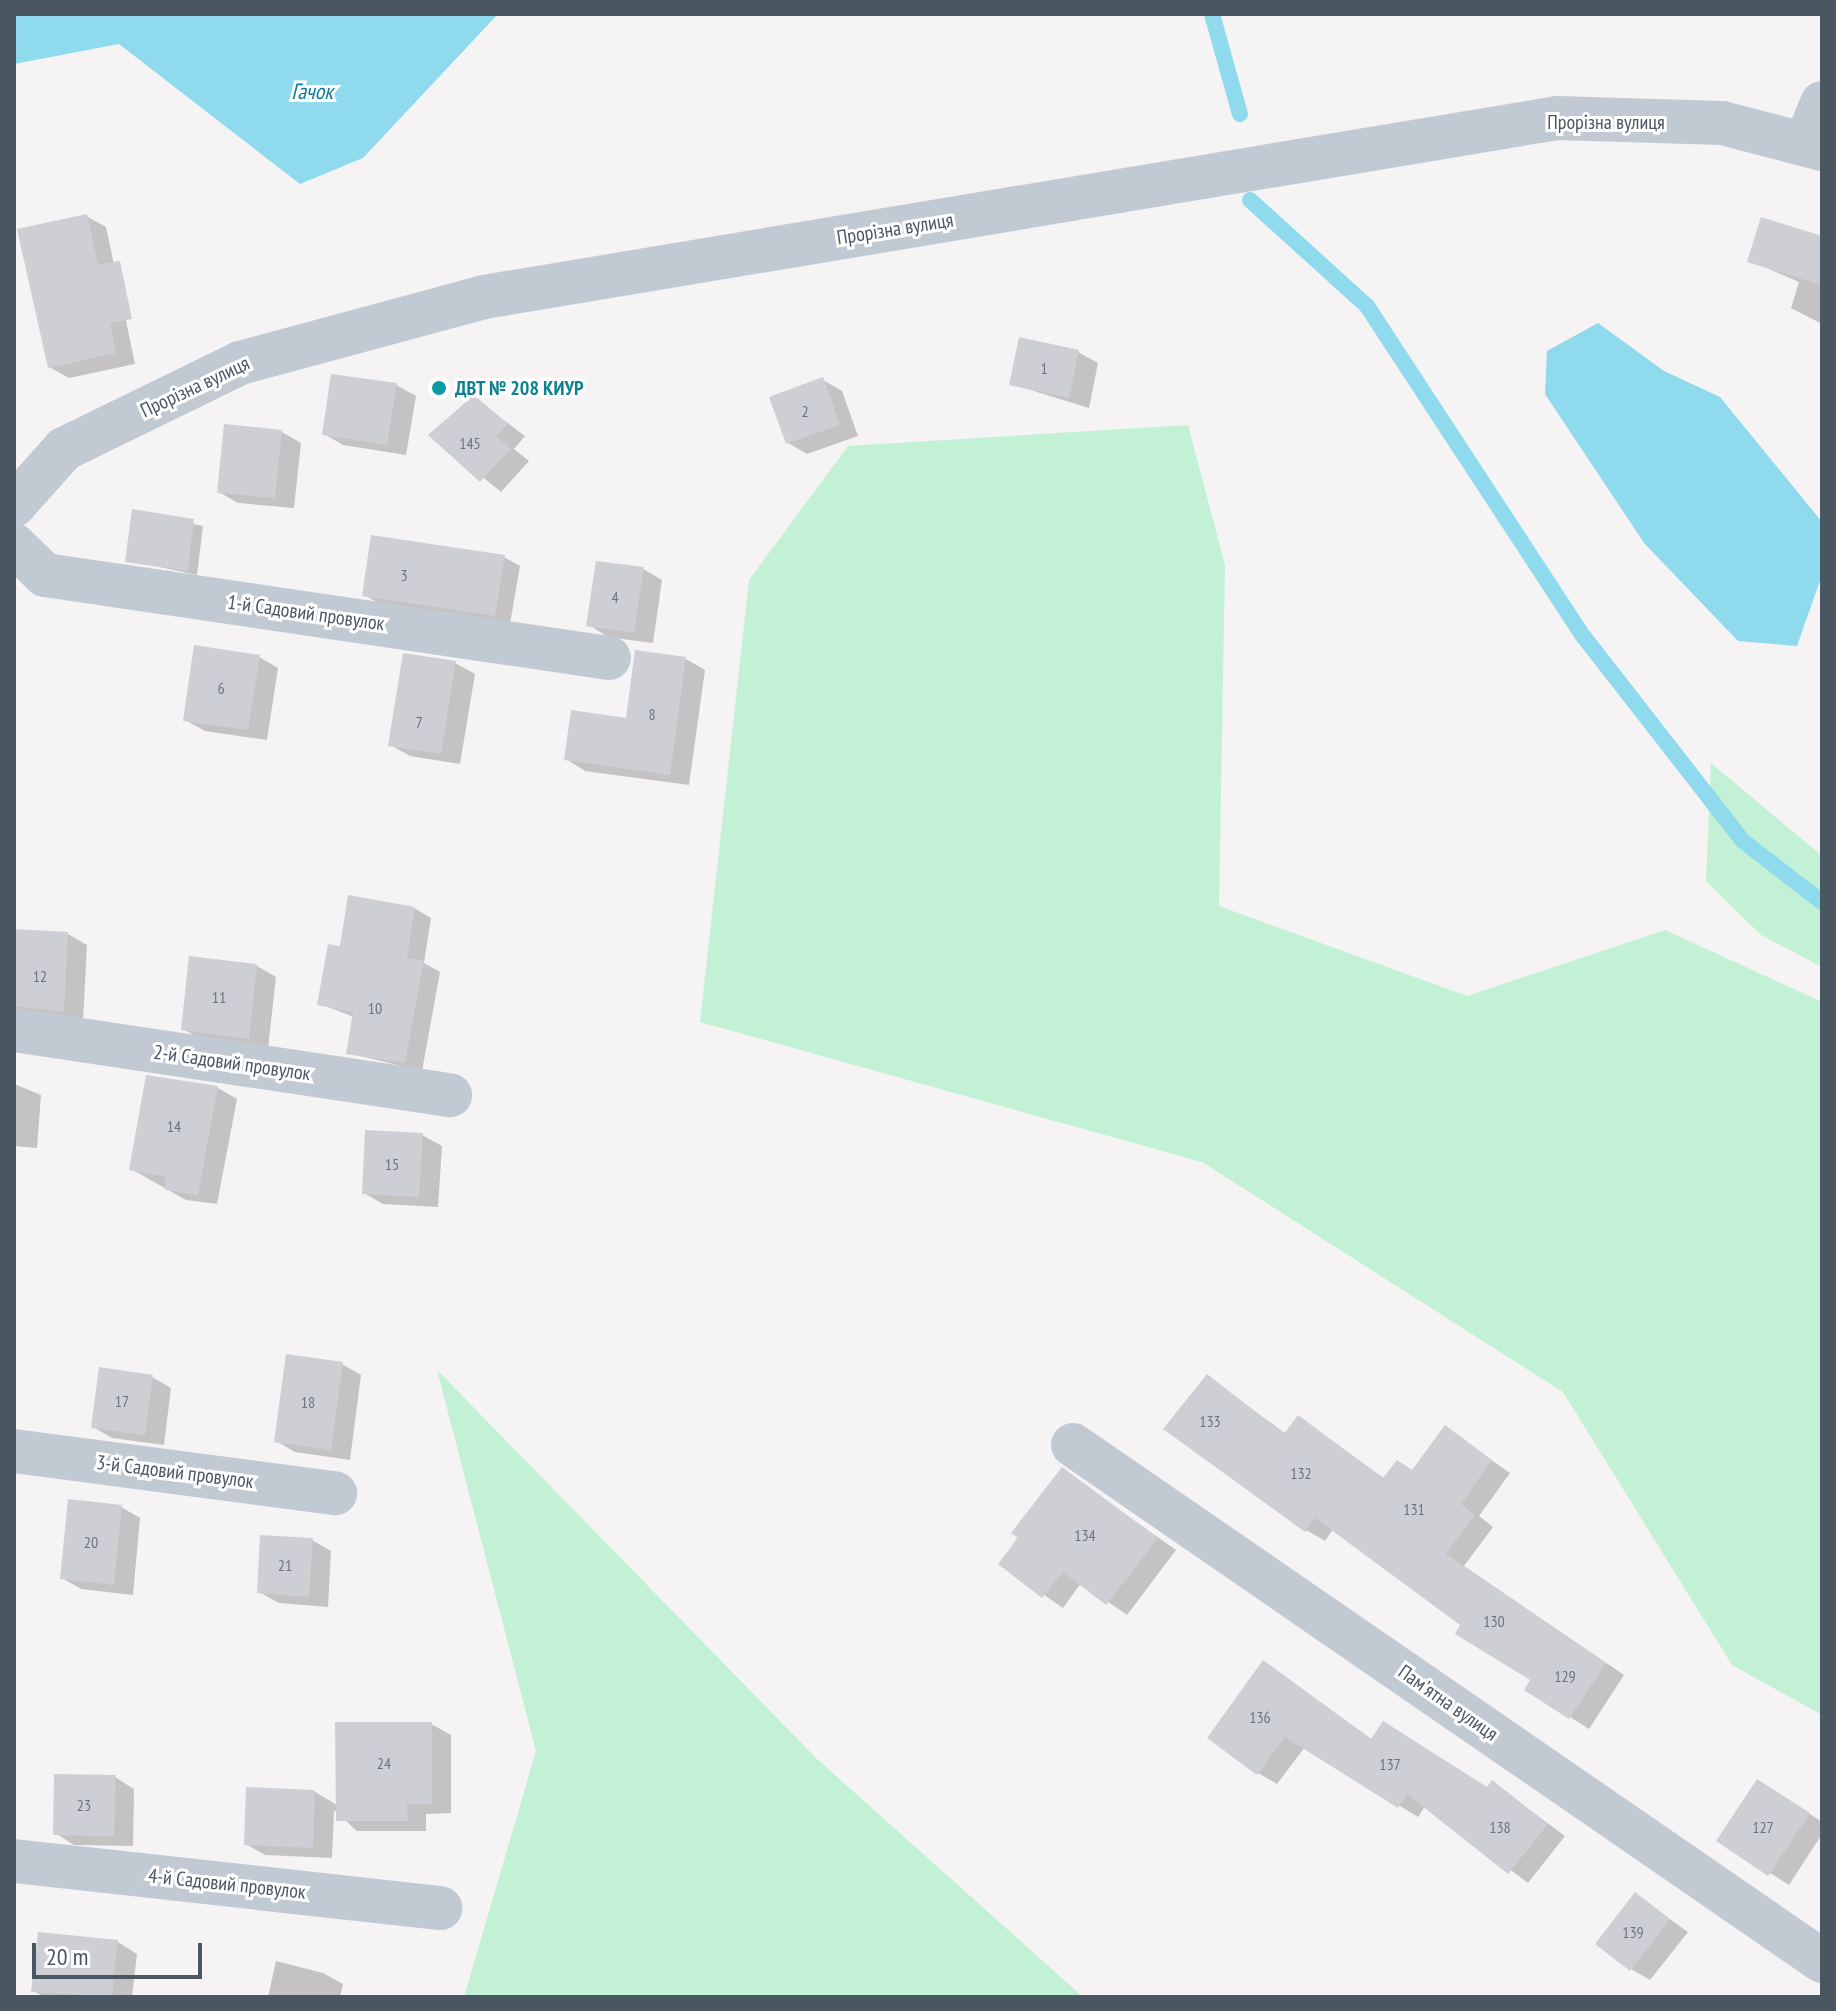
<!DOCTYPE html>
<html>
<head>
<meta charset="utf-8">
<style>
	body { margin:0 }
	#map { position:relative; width:1836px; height:2011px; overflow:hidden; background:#f5f3f3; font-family:"PT Sans Narrow",sans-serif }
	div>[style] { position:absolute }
	.green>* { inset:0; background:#c3f1d5 }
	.water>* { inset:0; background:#90daee }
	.shadow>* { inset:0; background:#0003 }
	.stream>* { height:16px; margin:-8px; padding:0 8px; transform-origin:8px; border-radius:8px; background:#90daee }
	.building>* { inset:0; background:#cdcfd5 }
	.street>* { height:44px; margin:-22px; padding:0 22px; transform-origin:22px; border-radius:22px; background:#c1cad2 }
	.dots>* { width:22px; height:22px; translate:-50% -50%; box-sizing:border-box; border:4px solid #fff; border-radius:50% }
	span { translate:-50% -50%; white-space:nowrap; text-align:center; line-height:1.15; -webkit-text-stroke:6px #fff; paint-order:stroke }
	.number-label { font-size:16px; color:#6b747e }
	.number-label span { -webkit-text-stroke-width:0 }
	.street-label { font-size:20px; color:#4a5661 }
	.culture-label { font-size:20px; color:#0d838f; font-weight:700 }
	.left { translate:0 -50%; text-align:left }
	.water-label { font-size:22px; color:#0c7c9b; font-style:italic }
	.frame { position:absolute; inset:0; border:16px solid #4a5661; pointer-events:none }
	.scale { position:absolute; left:32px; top:1943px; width:170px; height:36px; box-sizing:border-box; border:4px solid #4a5661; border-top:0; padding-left:10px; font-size:24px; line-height:28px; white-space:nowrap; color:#4a5661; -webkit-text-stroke:6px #fff; paint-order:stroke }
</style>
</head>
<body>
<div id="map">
	<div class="green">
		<i style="clip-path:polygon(1188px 425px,1225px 565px,1219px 906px,1467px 996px,1665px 930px,1822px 1002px,1822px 1715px,1732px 1665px,1563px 1392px,1202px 1162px,700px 1022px,749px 580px,848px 446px)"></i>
		<i style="clip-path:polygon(1711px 763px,1822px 856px,1822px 967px,1761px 935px,1706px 881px)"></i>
		<i style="clip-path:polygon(437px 1370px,817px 1759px,1083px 1997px,464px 1997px,536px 1751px)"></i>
	</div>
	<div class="water">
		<i style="clip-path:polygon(14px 14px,498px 14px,363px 158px,300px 184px,119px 44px,14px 64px)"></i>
		<i style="clip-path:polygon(1598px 323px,1664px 371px,1720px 397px,1822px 522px,1822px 575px,1797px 646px,1738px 641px,1644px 543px,1545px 394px,1547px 351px)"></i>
	</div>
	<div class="shadow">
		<i style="clip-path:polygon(86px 216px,106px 227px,116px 274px,47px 278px)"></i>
		<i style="clip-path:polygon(1822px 238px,1822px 324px,1791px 308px,1799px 282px,1750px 261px)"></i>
		<i style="clip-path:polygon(124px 311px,135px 364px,69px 378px,49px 367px)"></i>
		<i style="clip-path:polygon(1078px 352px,1098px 363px,1089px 408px,1011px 384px)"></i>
		<i style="clip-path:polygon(823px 380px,842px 391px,858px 436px,807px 454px,788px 443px)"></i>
		<i style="clip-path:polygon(396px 385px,416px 396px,406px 455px,343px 445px,324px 434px)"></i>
		<i style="clip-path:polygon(474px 398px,525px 436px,514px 449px,529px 461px,501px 492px,431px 435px)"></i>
		<i style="clip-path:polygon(282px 432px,301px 443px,294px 508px,238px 503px,219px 492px)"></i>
		<i style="clip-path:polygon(134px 512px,203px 526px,197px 575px,127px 560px)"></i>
		<i style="clip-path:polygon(504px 557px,520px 566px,510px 624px,381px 605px,365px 595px)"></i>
		<i style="clip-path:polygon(643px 569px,662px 580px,653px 643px,608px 637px,589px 625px)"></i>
		<i style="clip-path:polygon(259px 657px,278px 668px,267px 740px,205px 731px,185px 720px)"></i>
		<i style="clip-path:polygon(686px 659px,705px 670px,689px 785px,585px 771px,566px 759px,627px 720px)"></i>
		<i style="clip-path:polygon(455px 663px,475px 674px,460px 764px,410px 756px,390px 745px)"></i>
		<i style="clip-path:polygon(414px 908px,431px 918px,424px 963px,440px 972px,422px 1071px,348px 1053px,354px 1017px,320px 1004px,342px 948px)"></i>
		<i style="clip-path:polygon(14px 931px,68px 934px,87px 945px,83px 1022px,14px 1027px)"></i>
		<i style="clip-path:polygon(257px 966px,276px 977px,268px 1048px,203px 1040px,183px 1029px)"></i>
		<i style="clip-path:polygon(148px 1077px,218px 1088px,237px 1099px,217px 1204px,186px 1200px,131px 1169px)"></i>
		<i style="clip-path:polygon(14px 1084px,41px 1095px,37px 1148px,14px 1146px)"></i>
		<i style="clip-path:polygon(422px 1135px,442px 1146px,438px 1207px,383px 1204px,364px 1193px)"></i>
		<i style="clip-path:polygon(342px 1364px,361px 1375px,350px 1460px,295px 1452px,276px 1441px)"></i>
		<i style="clip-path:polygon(152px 1377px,171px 1388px,164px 1445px,112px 1438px,93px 1427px)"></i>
		<i style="clip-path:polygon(1208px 1377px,1286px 1434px,1298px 1417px,1385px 1479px,1413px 1471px,1445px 1428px,1510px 1473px,1479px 1516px,1493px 1527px,1464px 1566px,1624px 1675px,1589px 1729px,1526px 1689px,1533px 1679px,1333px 1529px,1325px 1541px,1306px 1530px)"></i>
		<i style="clip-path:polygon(1062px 1470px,1176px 1550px,1127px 1615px,1081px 1583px,1063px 1608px,1000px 1564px)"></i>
		<i style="clip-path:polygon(121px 1507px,140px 1518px,133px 1595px,81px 1589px,62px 1578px)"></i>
		<i style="clip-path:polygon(312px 1540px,331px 1551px,328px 1607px,279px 1603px,259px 1592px)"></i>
		<i style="clip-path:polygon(1264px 1663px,1373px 1740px,1488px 1788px,1493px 1783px,1565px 1836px,1528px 1883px,1425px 1806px,1418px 1817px,1305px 1747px,1277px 1784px,1258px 1773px)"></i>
		<i style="clip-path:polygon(431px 1724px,451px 1735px,451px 1813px,426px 1814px,426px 1831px,357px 1831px,334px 1810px,332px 1858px,265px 1855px,246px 1844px,315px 1792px,337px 1805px)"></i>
		<i style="clip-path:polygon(115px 1777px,134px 1789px,133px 1846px,74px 1845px,55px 1833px)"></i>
		<i style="clip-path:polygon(1777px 1792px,1822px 1822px,1822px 1834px,1789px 1885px,1719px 1841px)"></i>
		<i style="clip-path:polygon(1636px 1895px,1688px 1932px,1650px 1980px,1631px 1969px)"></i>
		<i style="clip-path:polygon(118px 1942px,137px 1954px,132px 1997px,45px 1997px,33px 1991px)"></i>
		<i style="clip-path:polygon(276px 1961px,323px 1973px,343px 1984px,340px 1997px,268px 1997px)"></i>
	</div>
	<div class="stream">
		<i style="left:1212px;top:14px;width:104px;rotate:74.4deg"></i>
		<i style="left:1250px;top:200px;width:158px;rotate:42.2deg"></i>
		<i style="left:1367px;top:306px;width:396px;rotate:56.8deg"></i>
		<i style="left:1584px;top:637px;width:259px;rotate:52.1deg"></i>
		<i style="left:1743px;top:841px;width:100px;rotate:37.7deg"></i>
	</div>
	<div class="building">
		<i style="clip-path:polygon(87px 214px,98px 265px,120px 261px,132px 319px,110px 323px,116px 353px,48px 368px,17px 229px)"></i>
		<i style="clip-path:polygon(1761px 217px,1822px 236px,1822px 285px,1747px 262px)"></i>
		<i style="clip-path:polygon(1019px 337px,1079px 350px,1069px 398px,1009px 385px)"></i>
		<i style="clip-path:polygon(331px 374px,397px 383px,387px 445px,322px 435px)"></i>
		<i style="clip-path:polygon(823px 377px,840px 425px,786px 444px,769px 397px)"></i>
		<i style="clip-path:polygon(474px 395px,508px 424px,496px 436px,511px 449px,480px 482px,428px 435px)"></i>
		<i style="clip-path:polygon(224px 424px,282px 430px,275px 498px,217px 493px)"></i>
		<i style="clip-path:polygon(132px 509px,194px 519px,188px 571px,125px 562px)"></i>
		<i style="clip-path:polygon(371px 535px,505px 555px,495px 616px,362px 596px)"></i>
		<i style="clip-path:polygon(596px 561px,644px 567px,634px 633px,586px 626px)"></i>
		<i style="clip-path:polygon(194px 645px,260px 655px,248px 730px,183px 721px)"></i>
		<i style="clip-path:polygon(635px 650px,686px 657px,670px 775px,564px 760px,571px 710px,626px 718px)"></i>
		<i style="clip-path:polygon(403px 653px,456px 661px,441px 754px,388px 746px)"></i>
		<i style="clip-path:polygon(348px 895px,415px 907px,407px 958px,424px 960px,405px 1063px,346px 1054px,353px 1012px,317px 1005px,328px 944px,340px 946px)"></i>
		<i style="clip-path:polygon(14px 929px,68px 932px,64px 1012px,14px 1006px)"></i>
		<i style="clip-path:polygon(189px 956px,257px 964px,249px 1039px,181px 1030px)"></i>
		<i style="clip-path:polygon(146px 1075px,218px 1086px,198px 1195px,165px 1190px,166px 1177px,129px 1170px)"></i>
		<i style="clip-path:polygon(365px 1130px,423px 1133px,419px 1197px,362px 1194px)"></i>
		<i style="clip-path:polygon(286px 1354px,343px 1362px,331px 1450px,274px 1442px)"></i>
		<i style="clip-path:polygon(99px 1367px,153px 1375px,145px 1435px,91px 1428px)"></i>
		<i style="clip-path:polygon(1207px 1374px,1284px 1434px,1298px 1415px,1383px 1478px,1397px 1460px,1412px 1470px,1445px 1425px,1492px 1460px,1461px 1504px,1475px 1515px,1446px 1554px,1606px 1663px,1569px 1719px,1524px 1690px,1530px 1680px,1455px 1634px,1460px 1625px,1315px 1518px,1305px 1532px,1163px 1429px)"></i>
		<i style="clip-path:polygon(1062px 1467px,1158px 1538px,1106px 1605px,1063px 1572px,1042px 1598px,998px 1564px,1018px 1538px,1011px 1533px)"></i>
		<i style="clip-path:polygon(68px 1499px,122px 1505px,114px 1585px,60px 1579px)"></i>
		<i style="clip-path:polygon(260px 1535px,313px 1538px,309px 1597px,257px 1593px)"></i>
		<i style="clip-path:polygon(1263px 1660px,1371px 1739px,1383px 1721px,1487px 1787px,1492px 1780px,1548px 1824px,1508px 1874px,1407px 1794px,1398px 1808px,1285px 1737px,1257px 1775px,1207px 1738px)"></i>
		<i style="clip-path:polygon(335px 1722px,432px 1722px,432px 1804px,407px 1804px,408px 1821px,336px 1821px)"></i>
		<i style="clip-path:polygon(54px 1774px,116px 1775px,114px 1836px,53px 1835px)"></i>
		<i style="clip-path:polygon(1757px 1779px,1810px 1813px,1768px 1876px,1716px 1841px)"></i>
		<i style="clip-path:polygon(246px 1787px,315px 1790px,313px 1848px,244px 1845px)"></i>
		<i style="clip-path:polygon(1635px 1892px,1670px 1919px,1630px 1971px,1595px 1944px)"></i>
		<i style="clip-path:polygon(38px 1932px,118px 1940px,112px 1997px,31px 1992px)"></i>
	</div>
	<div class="street">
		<i style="left:1806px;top:143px;width:43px;rotate:-68.2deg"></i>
		<i style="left:14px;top:505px;width:75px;rotate:-48.2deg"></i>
		<i style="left:64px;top:449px;width:196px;rotate:-26deg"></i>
		<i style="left:240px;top:363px;width:253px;rotate:-15.1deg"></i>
		<i style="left:484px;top:297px;width:1088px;rotate:-9.47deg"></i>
		<i style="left:1557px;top:118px;width:165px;rotate:1.7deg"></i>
		<i style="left:1722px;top:123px;width:103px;rotate:14.6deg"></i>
		<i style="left:14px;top:545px;width:43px;rotate:44.1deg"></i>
		<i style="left:45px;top:575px;width:570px;rotate:8.37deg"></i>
		<i style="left:14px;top:1030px;width:441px;rotate:8.5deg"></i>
		<i style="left:1073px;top:1445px;width:910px;rotate:34.56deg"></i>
		<i style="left:14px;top:1451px;width:324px;rotate:7.5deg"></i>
		<i style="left:14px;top:1861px;width:429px;rotate:6.3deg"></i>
	</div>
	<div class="dots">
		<i style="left:439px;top:388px;background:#0f9aa8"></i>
	</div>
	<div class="number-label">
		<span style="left:1044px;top:368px">1</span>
		<span style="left:805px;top:411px">2</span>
		<span style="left:470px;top:443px">145</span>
		<span style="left:404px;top:575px">3</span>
		<span style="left:615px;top:597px">4</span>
		<span style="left:221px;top:688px">6</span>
		<span style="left:652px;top:714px">8</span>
		<span style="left:419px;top:722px">7</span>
		<span style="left:40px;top:976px">12</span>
		<span style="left:219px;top:997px">11</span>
		<span style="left:375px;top:1008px">10</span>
		<span style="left:174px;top:1126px">14</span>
		<span style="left:392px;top:1164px">15</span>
		<span style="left:122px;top:1401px">17</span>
		<span style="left:308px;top:1402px">18</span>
		<span style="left:1210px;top:1421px">133</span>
		<span style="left:1301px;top:1473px">132</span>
		<span style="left:1414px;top:1509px">131</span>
		<span style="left:1085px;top:1535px">134</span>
		<span style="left:91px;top:1542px">20</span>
		<span style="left:285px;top:1565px">21</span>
		<span style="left:1494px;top:1621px">130</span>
		<span style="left:1565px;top:1676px">129</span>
		<span style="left:1260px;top:1717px">136</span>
		<span style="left:384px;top:1763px">24</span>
		<span style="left:1390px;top:1764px">137</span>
		<span style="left:84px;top:1805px">23</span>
		<span style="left:1500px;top:1827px">138</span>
		<span style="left:1763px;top:1827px">127</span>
		<span style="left:1633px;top:1932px">139</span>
	</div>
	<div class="street-label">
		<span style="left:1606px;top:122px">Прорізна вулиця</span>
		<span style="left:895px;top:229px;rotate:-9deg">Прорізна вулиця</span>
		<span style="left:195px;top:387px;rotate:-25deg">Прорізна вулиця</span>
		<span style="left:306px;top:613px;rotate:8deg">1-й Садовий провулок</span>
		<span style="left:232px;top:1063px;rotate:8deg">2-й Садовий провулок</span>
		<span style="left:175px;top:1472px;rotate:7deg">3-й Садовий провулок</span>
		<span style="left:1448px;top:1703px;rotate:35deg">Памʼятна вулиця</span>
		<span style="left:227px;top:1884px;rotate:6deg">4-й Садовий провулок</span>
	</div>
	<div class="culture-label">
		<span class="left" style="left:455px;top:388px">ДВТ № 208 КИУР</span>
	</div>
	<div class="water-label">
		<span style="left:312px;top:92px">Гачок</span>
	</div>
	<div class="frame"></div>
	<div class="scale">20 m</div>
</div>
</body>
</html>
